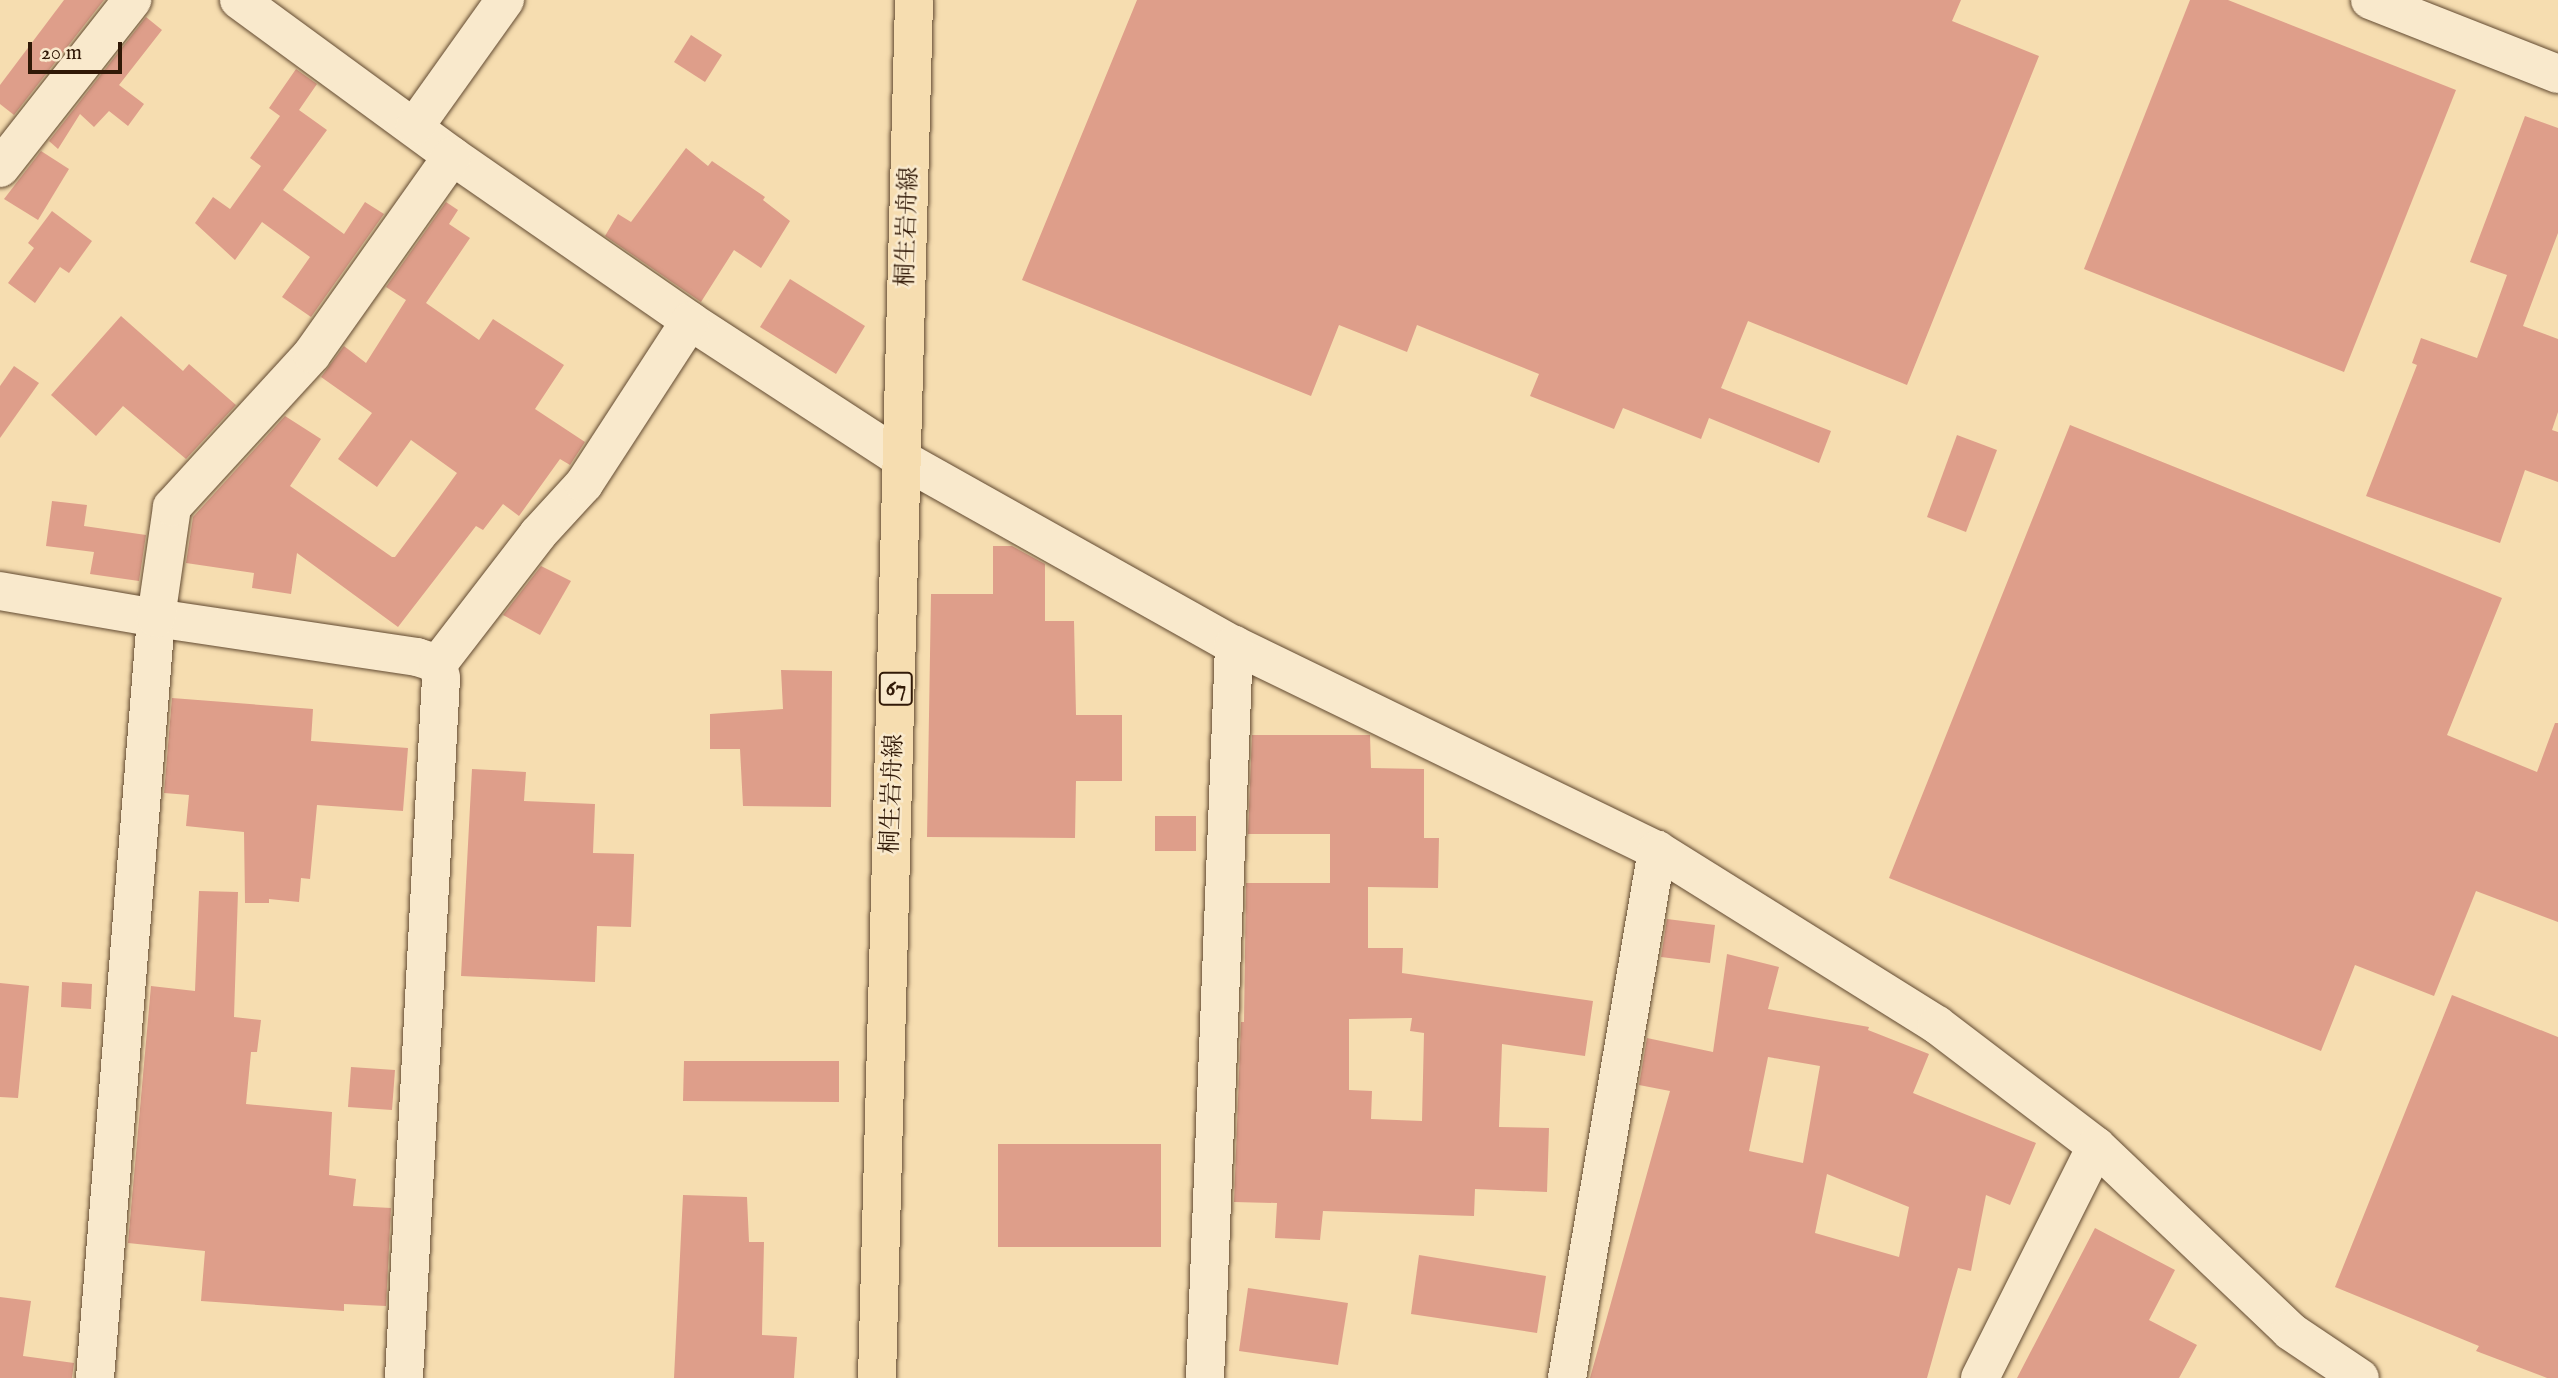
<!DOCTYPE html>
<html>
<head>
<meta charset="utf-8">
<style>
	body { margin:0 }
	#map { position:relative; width:2558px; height:1378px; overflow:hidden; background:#f6ddb0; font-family:"IM FELL English","Noto Serif JP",serif }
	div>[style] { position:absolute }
	.building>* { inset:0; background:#de9e8a }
	.roads { filter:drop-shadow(0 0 2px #624a31) drop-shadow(0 0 2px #624a31) }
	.minor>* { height:38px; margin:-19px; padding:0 19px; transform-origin:19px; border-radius:19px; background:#f9e9cc }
	.major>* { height:38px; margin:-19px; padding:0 19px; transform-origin:19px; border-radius:19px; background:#f6ddb0 }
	span { translate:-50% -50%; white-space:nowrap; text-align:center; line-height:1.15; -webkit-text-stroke:5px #f9e9cc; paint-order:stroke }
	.shield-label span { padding:2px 5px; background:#f9e9cc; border:2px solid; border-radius:5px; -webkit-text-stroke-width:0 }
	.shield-label { font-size:23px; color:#311907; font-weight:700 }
	.street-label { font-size:24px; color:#311907 }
	.scale { position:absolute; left:28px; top:42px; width:94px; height:32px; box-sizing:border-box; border:4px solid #311907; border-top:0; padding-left:9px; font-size:21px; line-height:24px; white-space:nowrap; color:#311907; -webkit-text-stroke:5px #f9e9cc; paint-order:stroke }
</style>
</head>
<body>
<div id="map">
	<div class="building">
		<i style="clip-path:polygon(64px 0,104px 0,14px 115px,0 104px,0 85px)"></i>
		<i style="clip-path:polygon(1137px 0,1961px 0,1952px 21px,2039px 56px,1907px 385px,1748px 321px,1721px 388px,1831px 431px,1819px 463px,1709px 418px,1701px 439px,1623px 408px,1614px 429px,1530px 396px,1539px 374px,1417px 325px,1407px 352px,1339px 325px,1311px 396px,1022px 280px)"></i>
		<i style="clip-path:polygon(2190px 0,2228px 0,2456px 90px,2344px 372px,2084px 269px)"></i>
		<i style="clip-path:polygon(146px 17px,162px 30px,119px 85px,144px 104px,128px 126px,109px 111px,94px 127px,80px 114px,58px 149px,49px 141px)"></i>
		<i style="clip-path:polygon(691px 35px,722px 55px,705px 82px,674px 62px)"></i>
		<i style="clip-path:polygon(296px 69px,317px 84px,299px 110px,327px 130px,283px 190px,344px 234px,365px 202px,384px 214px,311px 317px,282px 297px,310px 257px,262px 222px,235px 260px,195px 223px,213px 197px,230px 209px,261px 166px,250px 158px,280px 116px,269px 108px)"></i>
		<i style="clip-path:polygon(2525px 116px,2558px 128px,2558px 233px,2523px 326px,2558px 339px,2558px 412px,2552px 430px,2558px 432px,2558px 482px,2525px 470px,2500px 543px,2366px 496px,2417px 365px,2412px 363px,2421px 338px,2477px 358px,2507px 275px,2470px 262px)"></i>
		<i style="clip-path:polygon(686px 148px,708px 166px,712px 161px,765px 197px,763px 200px,790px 221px,761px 268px,734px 250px,701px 302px,605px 236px,618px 214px,631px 222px)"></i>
		<i style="clip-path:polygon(41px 151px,69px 169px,38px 220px,4px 199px)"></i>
		<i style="clip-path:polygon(446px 202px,458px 210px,449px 224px,470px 238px,426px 303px,479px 340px,493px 319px,564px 365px,535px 409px,585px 442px,570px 465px,560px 459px,519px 516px,503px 504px,483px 530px,476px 526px,398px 627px,297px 553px,291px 594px,252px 588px,254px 573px,186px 563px,193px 517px,285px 416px,321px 439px,290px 486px,392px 557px,395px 557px,439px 498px,457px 473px,411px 440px,377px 487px,338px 459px,372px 413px,321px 377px,344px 346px,366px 363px,406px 300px,386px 287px)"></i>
		<i style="clip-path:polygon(52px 211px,92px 241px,69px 273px,60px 267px,35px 303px,8px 283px,34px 248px,28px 243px)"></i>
		<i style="clip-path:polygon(790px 279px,865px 326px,836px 374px,760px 327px)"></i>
		<i style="clip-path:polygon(121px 316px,183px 371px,189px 364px,236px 405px,186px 459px,123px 406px,96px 436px,51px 395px)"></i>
		<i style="clip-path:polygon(14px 366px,39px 383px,0 438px,0 386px)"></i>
		<i style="clip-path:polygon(2070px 425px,2502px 598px,2447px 735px,2537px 772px,2555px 723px,2558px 723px,2558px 922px,2476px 891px,2434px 996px,2355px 965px,2321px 1051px,1889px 878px)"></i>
		<i style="clip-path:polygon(1957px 435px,1997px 450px,1966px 532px,1927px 517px)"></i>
		<i style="clip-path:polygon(52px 501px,87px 505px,84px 526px,146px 535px,139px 581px,90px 574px,94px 552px,46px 546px)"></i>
		<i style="clip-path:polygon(993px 546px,1012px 546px,1045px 564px,1045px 621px,1074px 621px,1076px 715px,1122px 715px,1122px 781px,1076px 781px,1075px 838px,927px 837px,931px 594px,993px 594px)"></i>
		<i style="clip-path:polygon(541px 566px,571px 581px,540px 635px,503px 615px)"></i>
		<i style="clip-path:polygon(781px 670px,832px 671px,831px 807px,743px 806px,740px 749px,710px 749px,710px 714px,783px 709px)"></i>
		<i style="clip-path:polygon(172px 698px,313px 709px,311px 741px,408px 748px,403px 811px,317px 805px,310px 879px,301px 878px,299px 902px,269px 899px,269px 903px,245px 903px,244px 832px,186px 826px,189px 795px,164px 793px)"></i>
		<i style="clip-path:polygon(evenodd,1252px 735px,1370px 735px,1371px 768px,1424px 769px,1424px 838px,1439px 838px,1438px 888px,1368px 887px,1368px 948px,1403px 948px,1402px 973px,1593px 1001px,1585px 1056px,1502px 1044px,1499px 1127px,1549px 1128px,1547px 1192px,1475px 1189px,1474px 1216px,1323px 1211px,1320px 1240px,1275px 1238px,1277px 1203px,1234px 1202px,1241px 1022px,1244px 1022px,1246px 883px,1330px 883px,1330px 834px,1248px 834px,1252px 735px,1412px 1018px,1410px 1031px,1424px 1033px,1422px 1121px,1371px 1119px,1372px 1091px,1349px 1090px,1349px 1019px,1412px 1018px)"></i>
		<i style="clip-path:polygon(472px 769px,526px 772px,524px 801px,595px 804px,593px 853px,634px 854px,631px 927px,597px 926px,595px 982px,461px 976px)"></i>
		<i style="clip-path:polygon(1155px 816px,1196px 816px,1196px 851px,1155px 851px)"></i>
		<i style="clip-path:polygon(199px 891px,238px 892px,234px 1017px,261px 1020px,257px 1052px,251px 1052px,246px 1104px,332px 1112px,329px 1175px,356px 1179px,353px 1206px,391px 1208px,386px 1306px,344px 1304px,344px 1311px,201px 1301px,205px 1251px,128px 1243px,151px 986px,195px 991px)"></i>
		<i style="clip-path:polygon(1667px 919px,1715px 925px,1710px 963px,1661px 957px)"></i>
		<i style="clip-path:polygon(evenodd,1727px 954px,1779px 967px,1768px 1009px,1869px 1027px,1868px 1030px,1929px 1054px,1913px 1093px,2036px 1143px,2010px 1205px,1986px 1195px,1971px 1271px,1958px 1268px,1927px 1378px,1590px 1378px,1670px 1091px,1639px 1085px,1647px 1038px,1713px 1052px,1727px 954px,1768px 1057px,1820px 1066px,1803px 1163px,1749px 1151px,1768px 1057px,1727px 954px,1827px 1174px,1909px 1207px,1899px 1257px,1815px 1233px,1827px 1174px)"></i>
		<i style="clip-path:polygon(62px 982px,92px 984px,91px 1009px,61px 1007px)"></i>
		<i style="clip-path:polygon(0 983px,29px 986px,18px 1098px,0 1097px)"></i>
		<i style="clip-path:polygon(2452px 995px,2558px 1037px,2558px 1378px,2547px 1378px,2476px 1351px,2479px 1346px,2335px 1287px)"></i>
		<i style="clip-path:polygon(684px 1061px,839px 1061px,839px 1102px,683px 1101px)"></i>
		<i style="clip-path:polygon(351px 1067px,395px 1070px,392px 1110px,348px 1107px)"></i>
		<i style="clip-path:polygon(998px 1144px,1161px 1144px,1161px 1247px,998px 1247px)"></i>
		<i style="clip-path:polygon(683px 1195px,747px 1197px,749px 1242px,764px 1242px,762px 1335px,797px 1337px,794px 1378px,674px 1378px)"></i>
		<i style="clip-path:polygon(2095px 1228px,2175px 1270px,2149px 1320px,2197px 1345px,2179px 1378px,2017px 1378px)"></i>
		<i style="clip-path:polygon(1419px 1255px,1546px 1276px,1537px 1333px,1411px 1314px)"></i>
		<i style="clip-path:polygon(1248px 1288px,1348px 1303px,1338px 1365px,1239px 1351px)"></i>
		<i style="clip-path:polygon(0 1297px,31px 1301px,23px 1356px,74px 1363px,72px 1378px,0 1378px)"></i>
	</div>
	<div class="roads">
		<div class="minor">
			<i style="left:239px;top:0;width:264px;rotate:36.2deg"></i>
			<i style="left:452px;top:156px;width:290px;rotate:34.7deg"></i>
			<i style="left:690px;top:321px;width:253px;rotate:33.1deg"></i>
			<i style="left:902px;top:459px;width:381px;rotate:29.3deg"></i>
			<i style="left:1234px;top:645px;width:470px;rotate:25.9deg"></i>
			<i style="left:1657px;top:850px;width:330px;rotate:32deg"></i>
			<i style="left:1937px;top:1025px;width:200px;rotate:37.3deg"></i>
			<i style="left:2096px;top:1146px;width:268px;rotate:43.6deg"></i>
			<i style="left:2290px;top:1331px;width:84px;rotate:33.9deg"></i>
			<i style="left:2370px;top:0;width:202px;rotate:21.5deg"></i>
			<i style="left:415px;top:126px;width:155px;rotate:-54.5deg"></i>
			<i style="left:0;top:168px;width:214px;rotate:-51.8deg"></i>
			<i style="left:0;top:591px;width:158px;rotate:9.8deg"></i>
			<i style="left:156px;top:618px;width:264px;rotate:8.5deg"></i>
			<i style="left:417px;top:657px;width:22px;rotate:18deg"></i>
			<i style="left:438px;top:664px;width:14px;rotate:78deg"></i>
			<i style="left:441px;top:678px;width:701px;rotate:93.03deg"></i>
			<i style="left:438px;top:664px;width:164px;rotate:-52.4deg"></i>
			<i style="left:538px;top:534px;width:68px;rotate:-47.4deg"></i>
			<i style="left:584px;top:484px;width:194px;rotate:-57deg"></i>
			<i style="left:95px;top:1378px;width:762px;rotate:-85.41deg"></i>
			<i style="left:156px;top:618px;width:112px;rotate:-81.8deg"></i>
			<i style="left:172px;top:507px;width:207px;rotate:-47.5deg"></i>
			<i style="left:312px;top:354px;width:242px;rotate:-54.7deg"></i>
			<i style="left:1205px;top:1378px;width:734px;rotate:-87.73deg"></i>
			<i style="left:1567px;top:1378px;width:536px;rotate:-80.33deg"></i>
			<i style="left:1980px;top:1378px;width:259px;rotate:-63.4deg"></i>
		</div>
		<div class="major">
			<i style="left:877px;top:1378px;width:1378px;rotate:-88.46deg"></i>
		</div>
	</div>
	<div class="shield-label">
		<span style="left:896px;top:689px">67</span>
	</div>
	<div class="street-label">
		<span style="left:908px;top:227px;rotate:-88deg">桐生岩舟線</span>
		<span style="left:893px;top:794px;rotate:-88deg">桐生岩舟線</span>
	</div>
	<div class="scale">20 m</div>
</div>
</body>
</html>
